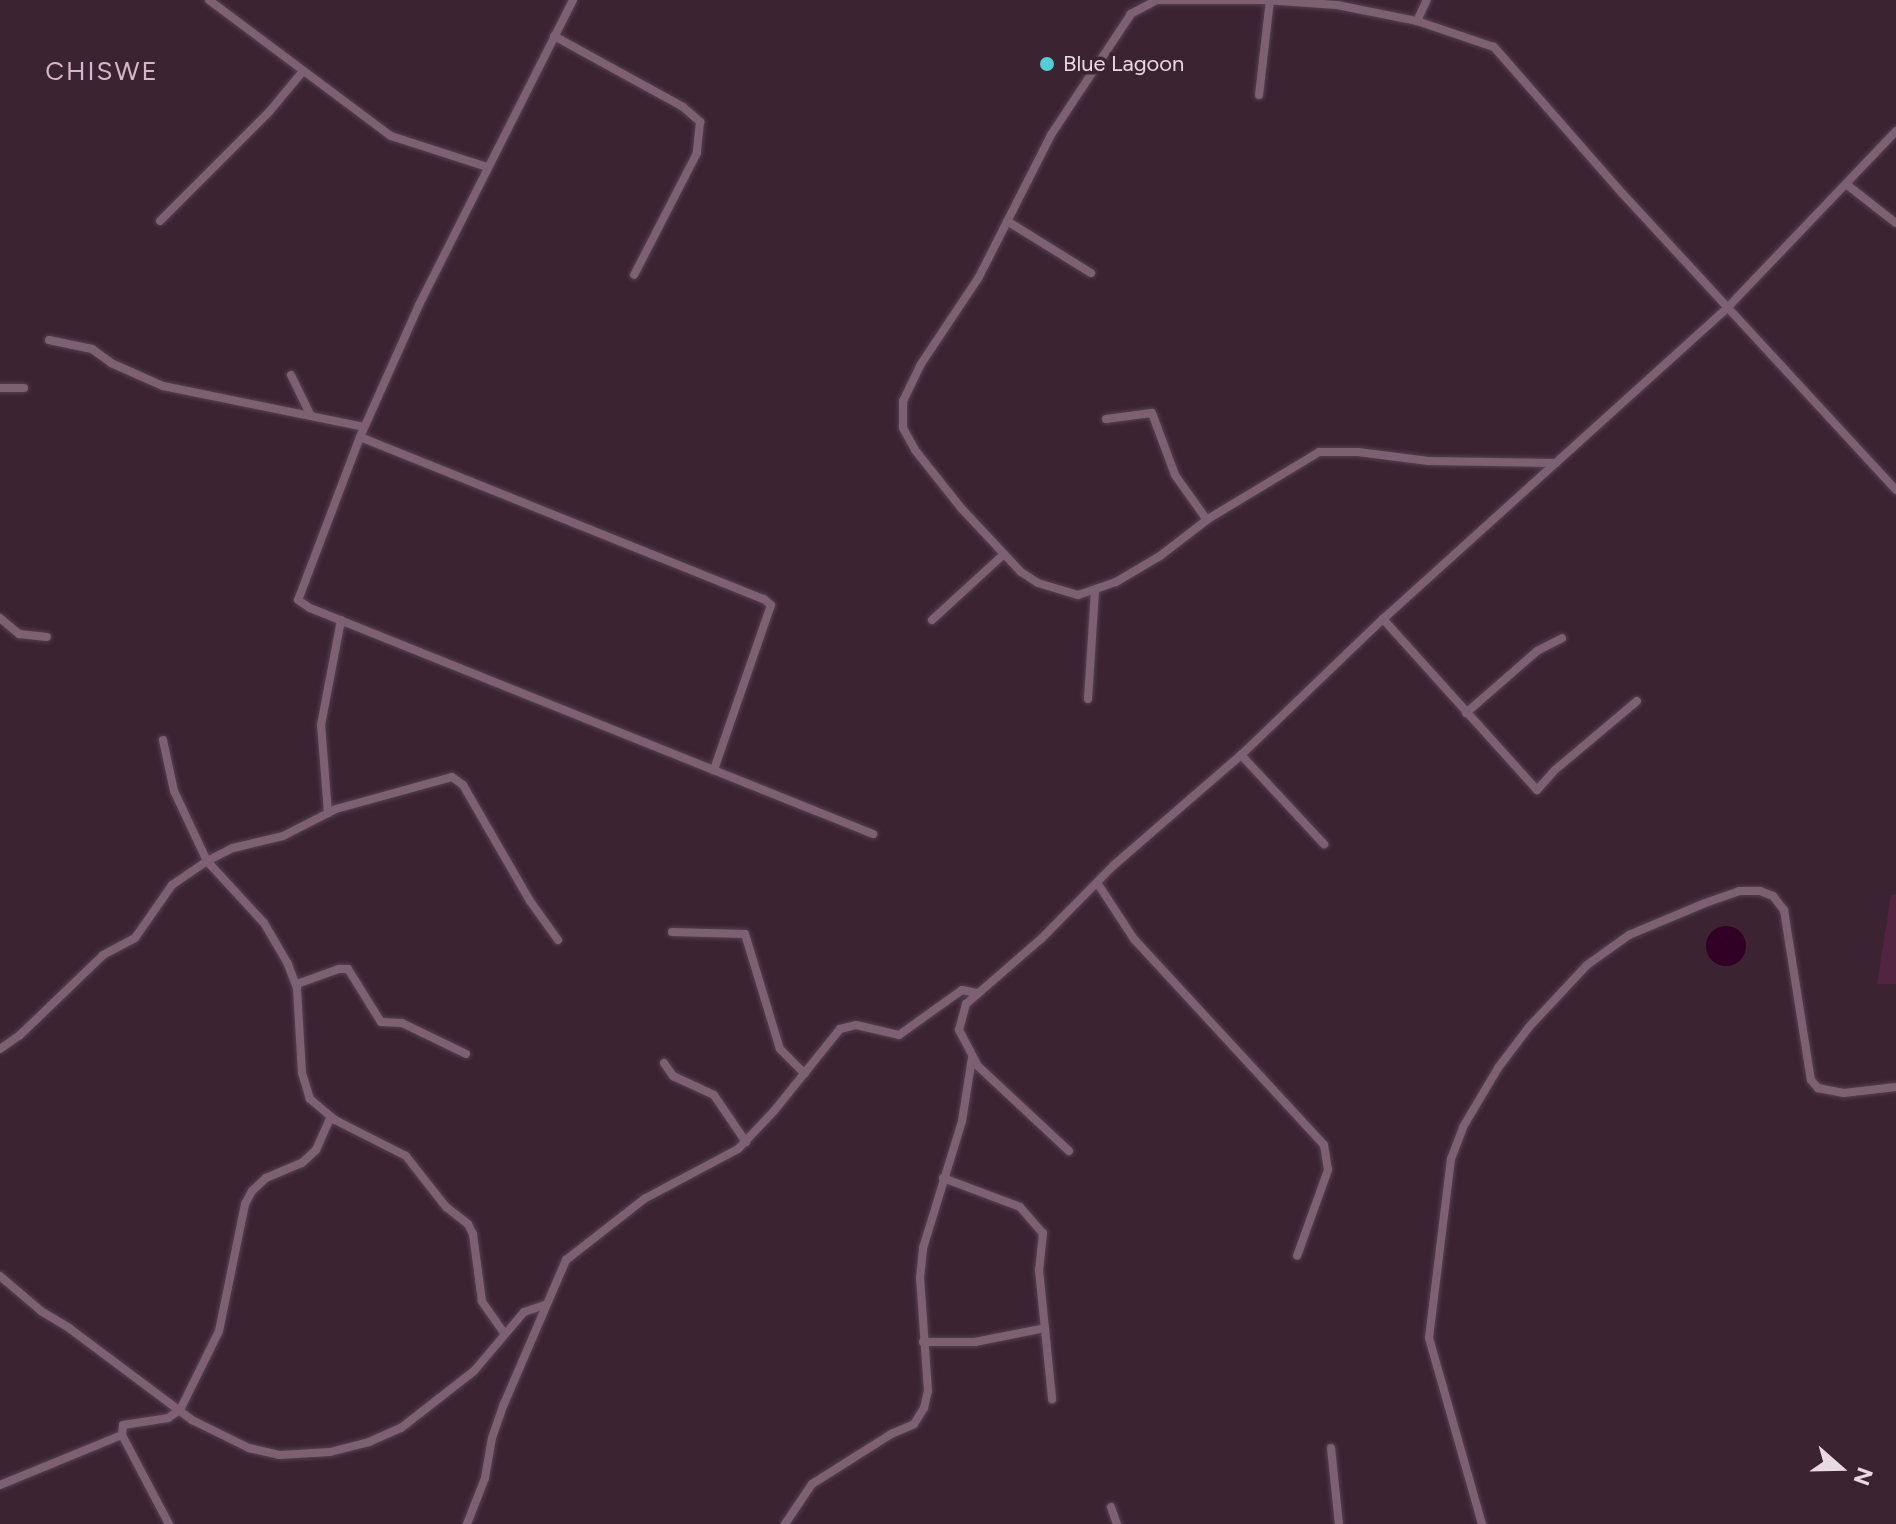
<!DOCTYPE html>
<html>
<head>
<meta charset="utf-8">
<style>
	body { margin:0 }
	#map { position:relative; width:1896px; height:1524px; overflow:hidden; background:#3c2332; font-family:Figtree,sans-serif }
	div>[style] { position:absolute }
	.green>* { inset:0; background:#522442 }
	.water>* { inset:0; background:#320024 }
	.round { border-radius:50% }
	.roads { filter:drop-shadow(0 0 2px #56414e) drop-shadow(0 0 2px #56414e) }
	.street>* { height:8px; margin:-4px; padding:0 4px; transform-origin:4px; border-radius:4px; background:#7d6172 }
	.dots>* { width:22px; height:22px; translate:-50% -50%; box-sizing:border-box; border:4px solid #3c2332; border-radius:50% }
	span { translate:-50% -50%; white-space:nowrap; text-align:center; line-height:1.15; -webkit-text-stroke:7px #3c2332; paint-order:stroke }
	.poi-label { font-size:22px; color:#ead9e3 }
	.left { translate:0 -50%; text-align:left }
	.quarter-label { font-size:26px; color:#d6b6c9; letter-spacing:2px }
	.north { position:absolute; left:1800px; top:1428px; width:80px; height:80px; -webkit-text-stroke:6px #3c2332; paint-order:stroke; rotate:110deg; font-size:22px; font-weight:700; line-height:32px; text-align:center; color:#ead9e3 }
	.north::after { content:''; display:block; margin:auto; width:28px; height:36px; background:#ead9e3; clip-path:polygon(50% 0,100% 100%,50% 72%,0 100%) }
</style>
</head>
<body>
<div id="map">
	<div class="green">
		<i style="clip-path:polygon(1896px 894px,1896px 984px,1877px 984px,1891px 895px)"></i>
	</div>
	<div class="water">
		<i class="round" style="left:1706px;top:926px;width:40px;height:40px"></i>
	</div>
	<div class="roads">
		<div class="street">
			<i style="left:209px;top:0;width:227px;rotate:36.8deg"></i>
			<i style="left:391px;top:136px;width:101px;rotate:17.9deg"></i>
			<i style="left:573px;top:0;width:342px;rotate:116.8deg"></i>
			<i style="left:419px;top:305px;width:145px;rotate:114.1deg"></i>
			<i style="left:360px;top:437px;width:174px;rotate:110.8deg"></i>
			<i style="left:298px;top:600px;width:14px;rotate:34deg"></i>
			<i style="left:310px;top:608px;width:607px;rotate:21.87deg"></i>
			<i style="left:1157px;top:0;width:30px;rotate:152deg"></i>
			<i style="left:1131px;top:14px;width:145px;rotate:123.5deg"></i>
			<i style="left:1051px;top:135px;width:159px;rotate:116.9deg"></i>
			<i style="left:979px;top:277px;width:105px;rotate:123.7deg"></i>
			<i style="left:921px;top:364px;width:41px;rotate:115.9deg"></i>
			<i style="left:903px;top:401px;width:27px;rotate:90deg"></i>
			<i style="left:903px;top:428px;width:25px;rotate:61deg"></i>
			<i style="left:915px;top:450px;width:75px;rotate:51.5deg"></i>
			<i style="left:962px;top:509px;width:86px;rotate:46.9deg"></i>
			<i style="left:1021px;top:572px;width:20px;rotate:33deg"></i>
			<i style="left:1038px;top:583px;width:42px;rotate:16.7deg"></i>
			<i style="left:1078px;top:595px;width:40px;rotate:-18.9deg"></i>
			<i style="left:1116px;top:582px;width:51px;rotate:-30.6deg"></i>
			<i style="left:1160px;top:556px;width:61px;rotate:-37.6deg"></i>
			<i style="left:1208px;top:519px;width:130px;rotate:-31.1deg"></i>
			<i style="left:1319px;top:452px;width:39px"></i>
			<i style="left:1358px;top:452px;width:71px;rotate:7.3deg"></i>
			<i style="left:1428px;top:461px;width:128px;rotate:0.9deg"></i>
			<i style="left:1157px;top:0;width:108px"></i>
			<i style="left:1265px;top:0;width:72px;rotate:4deg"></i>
			<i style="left:1337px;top:5px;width:82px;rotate:11.3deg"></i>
			<i style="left:1417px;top:21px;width:81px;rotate:18.7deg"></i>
			<i style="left:1494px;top:47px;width:194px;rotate:48.8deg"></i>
			<i style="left:1622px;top:193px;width:404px;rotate:47.3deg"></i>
			<i style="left:1417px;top:21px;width:23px;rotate:-65deg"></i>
			<i style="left:554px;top:36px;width:147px;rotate:28.8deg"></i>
			<i style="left:683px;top:107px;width:23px;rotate:41deg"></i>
			<i style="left:700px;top:122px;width:31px;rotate:96deg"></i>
			<i style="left:697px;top:153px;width:137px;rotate:117.3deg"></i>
			<i style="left:1259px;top:95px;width:96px;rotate:-83.4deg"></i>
			<i style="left:1846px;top:184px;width:63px;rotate:38deg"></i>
			<i style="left:160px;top:221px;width:154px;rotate:-45deg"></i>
			<i style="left:269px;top:112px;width:53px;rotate:-50.3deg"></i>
			<i style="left:1007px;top:221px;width:99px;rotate:31.8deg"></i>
			<i style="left:49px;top:340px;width:44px;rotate:11.8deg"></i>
			<i style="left:92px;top:349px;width:24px;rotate:36deg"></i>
			<i style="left:111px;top:363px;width:57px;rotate:23.9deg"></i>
			<i style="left:163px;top:386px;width:205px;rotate:11.5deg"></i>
			<i style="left:291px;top:375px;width:43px;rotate:64deg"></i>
			<i style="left:0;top:388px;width:24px"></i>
			<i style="left:1106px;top:419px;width:46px;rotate:-7.4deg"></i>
			<i style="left:1152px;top:413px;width:66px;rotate:69.6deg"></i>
			<i style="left:1175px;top:475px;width:55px;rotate:54.6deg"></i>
			<i style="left:360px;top:437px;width:435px;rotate:21.9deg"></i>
			<i style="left:764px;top:599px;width:9px;rotate:41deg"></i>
			<i style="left:771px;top:605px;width:175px;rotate:109.1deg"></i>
			<i style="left:0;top:618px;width:25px;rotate:40deg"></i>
			<i style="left:19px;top:634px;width:28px;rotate:6deg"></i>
			<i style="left:1383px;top:619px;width:230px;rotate:48deg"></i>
			<i style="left:1537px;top:790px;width:27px;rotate:-48deg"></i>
			<i style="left:1555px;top:770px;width:107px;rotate:-40.1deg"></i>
			<i style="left:932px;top:620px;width:96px;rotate:-42.5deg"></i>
			<i style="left:1088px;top:699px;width:107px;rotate:-86.3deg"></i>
			<i style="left:1466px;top:713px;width:94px;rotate:-41.1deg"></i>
			<i style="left:1537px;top:651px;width:28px;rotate:-27deg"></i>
			<i style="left:1241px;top:755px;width:122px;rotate:47deg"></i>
			<i style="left:328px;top:813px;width:88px;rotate:-94.5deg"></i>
			<i style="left:321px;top:725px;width:107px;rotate:-79.2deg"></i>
			<i style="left:1098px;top:884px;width:66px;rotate:56.8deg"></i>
			<i style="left:1134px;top:939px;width:280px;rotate:47.3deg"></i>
			<i style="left:1324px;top:1145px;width:25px;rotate:81deg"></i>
			<i style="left:1328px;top:1170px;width:91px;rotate:109.8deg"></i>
			<i style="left:672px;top:932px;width:73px;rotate:1.6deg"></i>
			<i style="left:745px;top:934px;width:120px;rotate:73.1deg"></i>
			<i style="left:780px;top:1049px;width:35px;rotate:45deg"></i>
			<i style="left:297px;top:984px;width:45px;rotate:-19.7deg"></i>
			<i style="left:339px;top:969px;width:9px"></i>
			<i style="left:348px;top:969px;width:62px;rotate:58.1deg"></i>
			<i style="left:381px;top:1022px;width:21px;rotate:3deg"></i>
			<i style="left:402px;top:1023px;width:71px;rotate:25.8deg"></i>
			<i style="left:0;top:1049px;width:24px;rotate:-35deg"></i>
			<i style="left:20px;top:1035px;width:115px;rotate:-43.9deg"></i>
			<i style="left:103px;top:955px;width:36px;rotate:-28deg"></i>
			<i style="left:135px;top:938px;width:65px;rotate:-55.1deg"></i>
			<i style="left:172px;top:885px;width:42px;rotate:-34.4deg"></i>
			<i style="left:207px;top:861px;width:77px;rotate:-115.2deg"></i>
			<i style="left:174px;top:791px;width:52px;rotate:-102.2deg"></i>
			<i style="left:664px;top:1063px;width:16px;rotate:55deg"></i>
			<i style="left:673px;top:1076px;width:45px;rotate:24.9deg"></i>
			<i style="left:714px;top:1095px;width:57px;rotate:55.8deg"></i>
			<i style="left:1069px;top:1151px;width:125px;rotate:-137deg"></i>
			<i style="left:978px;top:1066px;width:41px;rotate:-117.8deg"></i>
			<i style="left:959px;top:1030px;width:27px;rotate:-75deg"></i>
			<i style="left:966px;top:1004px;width:101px;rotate:-41deg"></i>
			<i style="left:1042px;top:938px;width:103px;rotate:-45.4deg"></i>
			<i style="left:1114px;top:865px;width:168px;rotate:-40.9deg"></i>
			<i style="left:1241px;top:755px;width:197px;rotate:-43.8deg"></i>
			<i style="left:1383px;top:619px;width:464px;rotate:-42.1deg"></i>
			<i style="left:1727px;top:308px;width:245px;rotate:-46.3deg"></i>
			<i style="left:943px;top:1178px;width:82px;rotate:20.6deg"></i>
			<i style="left:1020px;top:1207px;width:35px;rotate:49deg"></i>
			<i style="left:1043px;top:1233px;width:37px;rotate:96deg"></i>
			<i style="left:1039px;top:1270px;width:130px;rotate:84.2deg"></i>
			<i style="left:0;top:1276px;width:54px;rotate:40.5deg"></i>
			<i style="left:41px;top:1311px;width:33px;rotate:31deg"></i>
			<i style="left:69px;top:1328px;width:154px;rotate:36.8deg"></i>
			<i style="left:192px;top:1420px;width:64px;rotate:26.2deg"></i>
			<i style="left:249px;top:1448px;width:31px;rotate:13deg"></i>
			<i style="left:279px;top:1455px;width:51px;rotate:-3.4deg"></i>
			<i style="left:330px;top:1452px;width:40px;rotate:-14.4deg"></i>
			<i style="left:369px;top:1442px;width:35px;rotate:-24deg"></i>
			<i style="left:401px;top:1428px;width:93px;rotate:-38deg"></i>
			<i style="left:474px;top:1371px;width:77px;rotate:-49.7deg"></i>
			<i style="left:524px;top:1312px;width:21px;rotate:-19deg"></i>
			<i style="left:504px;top:1333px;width:39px;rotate:-125deg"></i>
			<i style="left:482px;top:1301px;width:68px;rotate:-97.7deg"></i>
			<i style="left:473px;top:1234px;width:11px;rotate:-117deg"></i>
			<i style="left:468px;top:1224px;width:28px;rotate:-142deg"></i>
			<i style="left:446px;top:1207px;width:65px;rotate:-128.1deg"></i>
			<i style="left:406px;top:1156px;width:80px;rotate:-153.1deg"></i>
			<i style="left:335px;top:1120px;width:33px;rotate:-140deg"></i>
			<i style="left:310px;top:1099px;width:27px;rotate:-107deg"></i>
			<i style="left:302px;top:1073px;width:85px;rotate:-93.4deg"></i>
			<i style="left:297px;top:988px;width:26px;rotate:-111deg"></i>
			<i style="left:288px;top:964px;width:48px;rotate:-120.3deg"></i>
			<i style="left:264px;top:923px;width:84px;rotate:-132.6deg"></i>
			<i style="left:207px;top:861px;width:29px;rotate:-27deg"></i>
			<i style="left:233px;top:848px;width:51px;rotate:-13.5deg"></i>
			<i style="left:283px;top:836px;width:59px;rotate:-27deg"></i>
			<i style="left:336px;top:809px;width:120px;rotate:-15.4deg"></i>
			<i style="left:452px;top:777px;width:14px;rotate:36deg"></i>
			<i style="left:463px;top:785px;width:134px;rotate:60deg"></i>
			<i style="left:530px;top:901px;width:48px;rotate:54.3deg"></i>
			<i style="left:923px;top:1342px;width:52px"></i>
			<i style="left:975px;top:1342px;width:71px;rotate:-11.3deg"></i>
			<i style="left:122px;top:1435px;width:101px;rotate:62.2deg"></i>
			<i style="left:1331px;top:1448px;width:76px;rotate:84deg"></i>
			<i style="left:0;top:1485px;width:132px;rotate:-22.3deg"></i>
			<i style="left:122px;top:1435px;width:10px;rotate:-84deg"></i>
			<i style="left:123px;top:1425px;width:46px;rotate:-8.8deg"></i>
			<i style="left:168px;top:1418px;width:14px;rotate:-34deg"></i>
			<i style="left:180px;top:1410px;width:88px;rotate:-63.7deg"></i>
			<i style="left:219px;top:1331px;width:130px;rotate:-78.4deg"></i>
			<i style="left:245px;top:1204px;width:15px;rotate:-62deg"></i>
			<i style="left:252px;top:1191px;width:19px;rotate:-43deg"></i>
			<i style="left:266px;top:1178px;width:39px;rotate:-23deg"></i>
			<i style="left:302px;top:1163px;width:19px;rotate:-43deg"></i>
			<i style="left:316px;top:1150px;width:36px;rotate:-66deg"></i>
			<i style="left:1111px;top:1507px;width:18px;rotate:71deg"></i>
			<i style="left:467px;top:1524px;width:49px;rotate:-68.6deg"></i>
			<i style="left:485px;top:1478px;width:41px;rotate:-80.1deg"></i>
			<i style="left:492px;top:1438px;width:36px;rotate:-71deg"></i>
			<i style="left:504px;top:1404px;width:157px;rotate:-66.7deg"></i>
			<i style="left:566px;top:1260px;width:99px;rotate:-38deg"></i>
			<i style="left:644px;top:1199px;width:106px;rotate:-28deg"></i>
			<i style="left:738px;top:1149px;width:52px;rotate:-46.5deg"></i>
			<i style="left:774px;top:1111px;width:105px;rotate:-51.2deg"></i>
			<i style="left:840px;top:1029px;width:16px;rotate:-14deg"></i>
			<i style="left:856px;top:1025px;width:44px;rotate:13.1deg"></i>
			<i style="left:899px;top:1035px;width:77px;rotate:-35.5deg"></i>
			<i style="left:962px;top:990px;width:15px;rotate:11deg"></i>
			<i style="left:785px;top:1524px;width:48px;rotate:-56deg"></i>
			<i style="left:812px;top:1484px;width:93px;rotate:-32.3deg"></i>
			<i style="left:891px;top:1434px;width:25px;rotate:-23deg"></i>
			<i style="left:914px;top:1424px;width:19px;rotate:-58deg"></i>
			<i style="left:924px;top:1408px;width:17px;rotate:-77deg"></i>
			<i style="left:928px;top:1391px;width:113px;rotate:-94deg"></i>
			<i style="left:920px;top:1278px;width:30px;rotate:-84deg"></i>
			<i style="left:923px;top:1248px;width:133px;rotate:-72.9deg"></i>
			<i style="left:962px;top:1121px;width:64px;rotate:-81deg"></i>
			<i style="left:1482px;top:1524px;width:193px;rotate:-105.9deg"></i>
			<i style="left:1429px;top:1338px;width:180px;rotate:-83deg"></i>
			<i style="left:1451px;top:1159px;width:34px;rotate:-69deg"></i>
			<i style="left:1463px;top:1127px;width:69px;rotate:-59.3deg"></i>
			<i style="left:1498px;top:1068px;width:51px;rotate:-52.9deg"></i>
			<i style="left:1529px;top:1027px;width:85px;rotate:-46.9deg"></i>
			<i style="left:1587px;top:965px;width:52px;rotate:-35.5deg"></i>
			<i style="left:1629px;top:935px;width:82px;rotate:-22.8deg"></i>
			<i style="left:1705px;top:903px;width:36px;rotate:-19deg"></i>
			<i style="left:1739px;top:891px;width:21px"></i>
			<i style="left:1760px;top:891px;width:14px;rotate:21deg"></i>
			<i style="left:1773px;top:896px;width:18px;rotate:52deg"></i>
			<i style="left:1784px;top:910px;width:172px;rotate:81deg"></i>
			<i style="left:1811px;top:1080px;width:11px;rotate:49deg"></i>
			<i style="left:1818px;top:1088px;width:26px;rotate:11deg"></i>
			<i style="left:1844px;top:1093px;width:52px;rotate:-6.6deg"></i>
		</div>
	</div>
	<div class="dots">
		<i style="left:1047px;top:64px;background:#52ccd6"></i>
	</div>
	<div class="poi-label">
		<span class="left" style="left:1063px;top:64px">Blue Lagoon</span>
	</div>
	<div class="quarter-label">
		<span style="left:102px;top:72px">CHISWE</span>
	</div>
	<div class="north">N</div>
</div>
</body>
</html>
